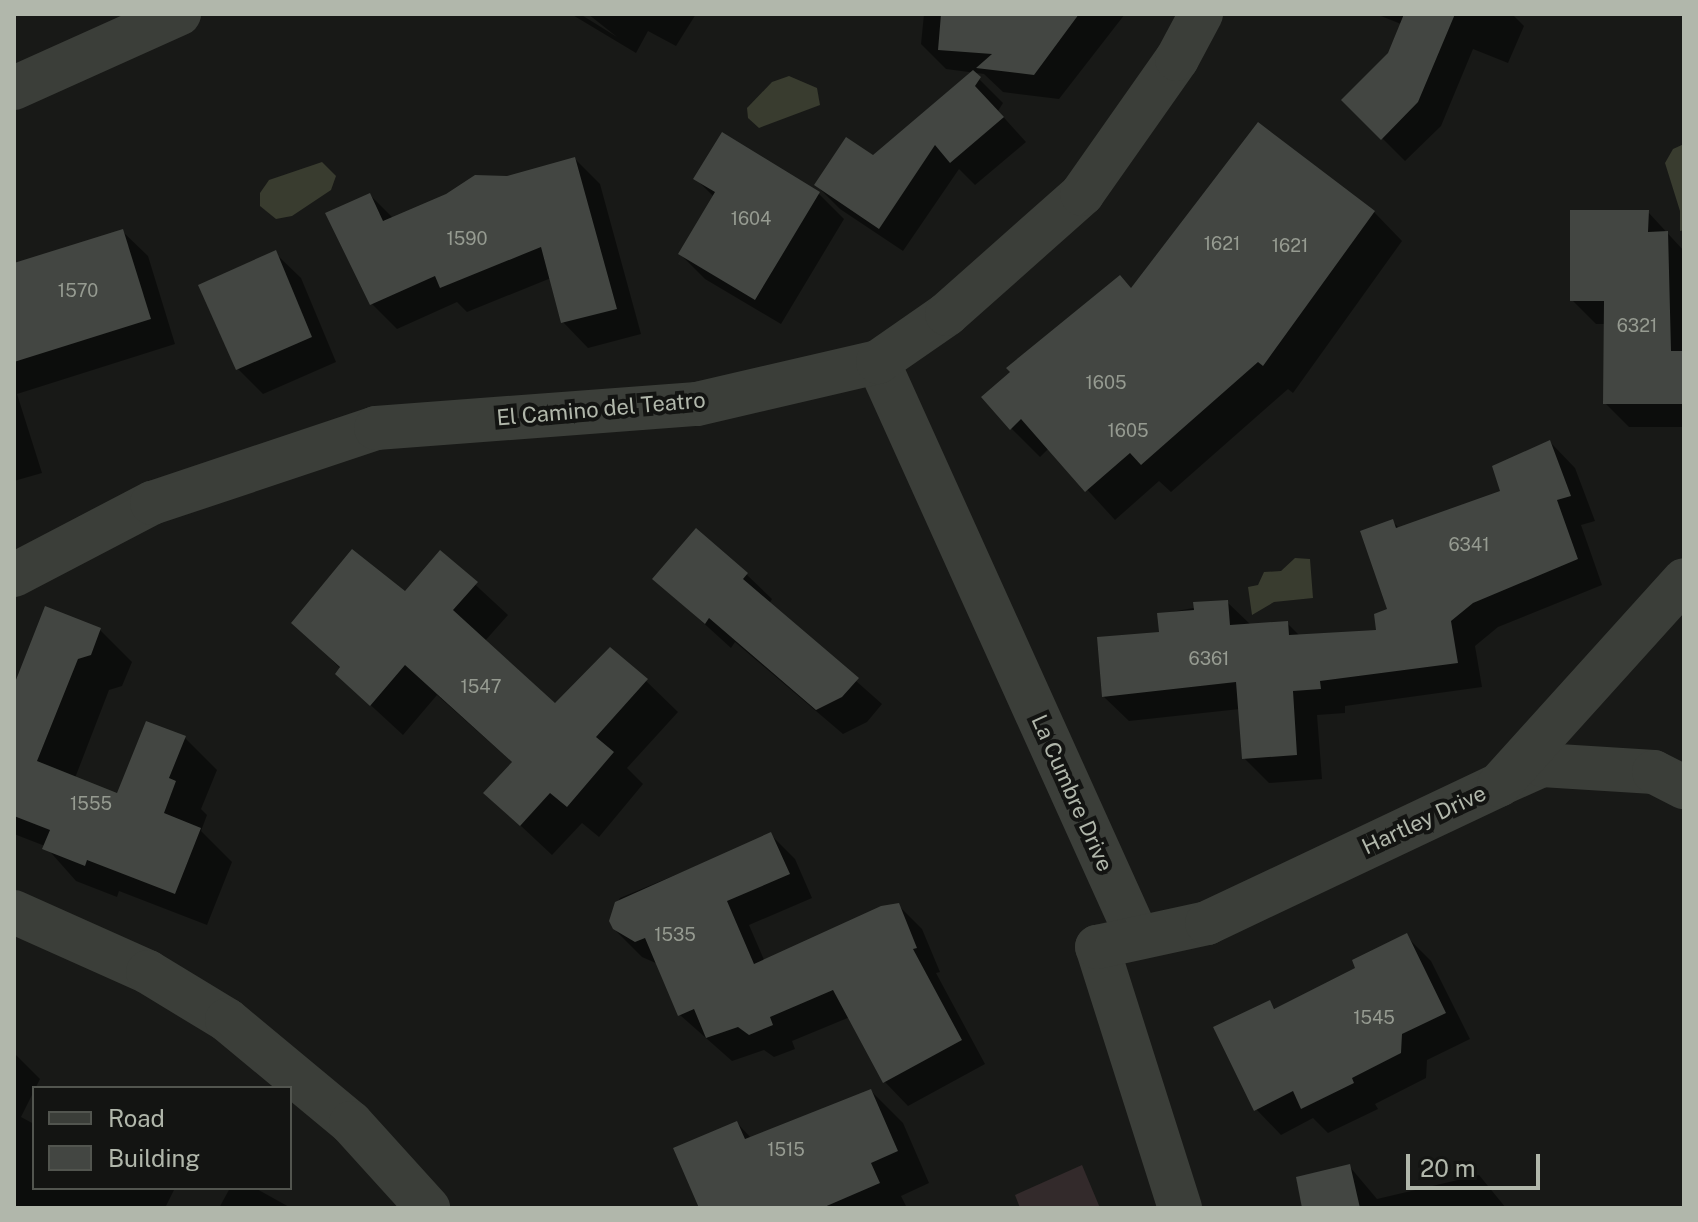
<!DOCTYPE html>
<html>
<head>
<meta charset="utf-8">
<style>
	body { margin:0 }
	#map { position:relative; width:1698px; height:1222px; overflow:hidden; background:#181917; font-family:"Public Sans",sans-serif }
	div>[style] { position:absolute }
	.green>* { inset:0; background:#332a2b }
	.water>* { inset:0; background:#393c2f }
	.shadow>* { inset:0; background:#0007 }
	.building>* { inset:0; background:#434642 }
	.minor>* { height:44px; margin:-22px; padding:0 22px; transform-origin:22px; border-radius:22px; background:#3b3e39 }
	span { translate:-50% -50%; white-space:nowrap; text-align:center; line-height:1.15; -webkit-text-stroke:8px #131412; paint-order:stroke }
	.number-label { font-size:18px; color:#969b91 }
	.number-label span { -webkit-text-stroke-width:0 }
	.street-label { font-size:22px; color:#b1b7ab }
	.frame { position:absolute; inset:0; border:16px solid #b1b7ab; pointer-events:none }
	.legend { position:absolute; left:32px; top:1086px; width:260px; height:104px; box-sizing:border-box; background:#131412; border:2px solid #52554f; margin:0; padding:10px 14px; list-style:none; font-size:24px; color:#b1b7ab }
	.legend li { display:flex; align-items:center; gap:16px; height:40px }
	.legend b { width:40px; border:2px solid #52554f }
	.scale { position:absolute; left:1406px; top:1154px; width:134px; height:36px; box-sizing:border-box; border:4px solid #b1b7ab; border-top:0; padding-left:10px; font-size:24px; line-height:28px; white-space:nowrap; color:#b1b7ab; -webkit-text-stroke:6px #131412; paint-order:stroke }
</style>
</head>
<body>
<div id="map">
	<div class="green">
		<i style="clip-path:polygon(1082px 1165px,1100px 1208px,1020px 1208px,1015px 1195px)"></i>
	</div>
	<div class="water">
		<i style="clip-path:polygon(789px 76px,817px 88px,820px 105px,759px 128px,748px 118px,747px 108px,772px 82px)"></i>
		<i style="clip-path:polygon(1684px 144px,1684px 230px,1680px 231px,1680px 211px,1665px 163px,1673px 149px)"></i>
		<i style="clip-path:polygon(322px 162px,336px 176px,331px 190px,292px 216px,276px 219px,260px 206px,260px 193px,269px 180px)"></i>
		<i style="clip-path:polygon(1295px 558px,1310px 559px,1313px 598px,1274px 602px,1252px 615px,1248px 587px,1258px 585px,1264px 572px,1281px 571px)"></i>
	</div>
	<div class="shadow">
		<i style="clip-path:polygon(571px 14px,580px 14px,617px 37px,588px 14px,696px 14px,676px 46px,648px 31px,636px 53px)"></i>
		<i style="clip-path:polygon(924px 14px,1125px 14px,1059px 99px,1003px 92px,984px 74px,946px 69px,921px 44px)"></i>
		<i style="clip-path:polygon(1376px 14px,1512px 14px,1524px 26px,1508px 63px,1473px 49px,1441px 126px,1405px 161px,1344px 100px,1389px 54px,1401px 24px)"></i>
		<i style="clip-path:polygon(979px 79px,1003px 103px,998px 111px,1026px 142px,975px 185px,959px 169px,903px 251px,840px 209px,816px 185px,873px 158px)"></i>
		<i style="clip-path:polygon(722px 135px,819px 194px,844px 219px,781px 324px,705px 279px,680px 254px,714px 197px,696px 179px)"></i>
		<i style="clip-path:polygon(575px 159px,600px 184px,641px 334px,588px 348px,563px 322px,551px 278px,467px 312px,457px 302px,397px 329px,372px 304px,370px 195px,394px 219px)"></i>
		<i style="clip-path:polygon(1374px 212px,1402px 241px,1293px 393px,1288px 389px,1171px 492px,1159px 481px,1115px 520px,1049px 448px,1040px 457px,1011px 428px,1132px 290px)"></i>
		<i style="clip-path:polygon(1648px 212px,1684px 251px,1684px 427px,1629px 427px,1605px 403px,1606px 324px,1596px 324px,1572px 300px)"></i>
		<i style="clip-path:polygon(122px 231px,148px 256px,175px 344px,17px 394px,42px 473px,14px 481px,14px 265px)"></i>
		<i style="clip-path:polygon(275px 253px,301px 278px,336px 362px,263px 394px,238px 369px,201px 286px)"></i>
		<i style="clip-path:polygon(1550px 442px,1575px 468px,1595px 521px,1581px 525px,1602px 585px,1498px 627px,1475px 646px,1482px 687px,1345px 706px,1345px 713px,1317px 715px,1322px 779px,1269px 783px,1244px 758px,1240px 709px,1129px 721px,1103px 696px,1161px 634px,1160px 614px,1227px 602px,1251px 625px,1287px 623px,1301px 637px,1378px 632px,1390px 610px,1392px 521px,1400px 529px,1503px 492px)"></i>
		<i style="clip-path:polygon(441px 553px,508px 615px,484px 642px,555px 706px,646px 681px,678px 712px,627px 768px,643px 784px,599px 837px,582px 823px,552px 855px,486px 793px,513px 763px,437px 695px,403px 735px,337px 674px,341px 669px,294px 623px,405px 594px)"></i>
		<i style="clip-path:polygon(746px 574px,772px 599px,769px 604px,882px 704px,867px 722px,843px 734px,735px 642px,731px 648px,655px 579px)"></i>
		<i style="clip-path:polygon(100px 630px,132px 662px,122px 686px,109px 690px,75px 778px,118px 796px,185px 738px,217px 770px,201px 809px,207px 815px,201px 831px,232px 862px,207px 925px,119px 891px,117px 897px,76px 881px,45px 846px,14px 834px,14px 691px)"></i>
		<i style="clip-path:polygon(771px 835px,795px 859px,812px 898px,749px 925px,765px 962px,898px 905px,922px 929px,940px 972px,936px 973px,985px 1064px,908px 1106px,885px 1082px,850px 1017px,792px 1041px,795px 1049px,774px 1057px,764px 1050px,732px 1061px,680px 1015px,658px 964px,642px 957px,617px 932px,611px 921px,614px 909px,620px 898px)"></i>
		<i style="clip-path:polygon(1406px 936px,1431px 961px,1470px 1039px,1427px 1060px,1426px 1078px,1375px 1104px,1378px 1109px,1328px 1133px,1313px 1118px,1281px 1135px,1256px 1109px,1269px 1002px,1276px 1010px,1358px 969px)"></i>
		<i style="clip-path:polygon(14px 1053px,40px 1079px,21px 1117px,34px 1124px,34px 1188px,175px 1188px,165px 1208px,14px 1208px)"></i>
		<i style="clip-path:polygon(871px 1091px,903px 1123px,929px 1183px,901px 1196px,907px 1208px,701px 1208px,737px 1123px,752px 1139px)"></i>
		<i style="clip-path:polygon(1682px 1123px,1684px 1123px,1684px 1153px)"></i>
		<i style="clip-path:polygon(1350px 1167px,1377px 1199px,1479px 1175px,1506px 1208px,1306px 1208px)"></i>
		<i style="clip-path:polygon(230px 1188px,255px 1188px,291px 1208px,219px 1208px)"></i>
	</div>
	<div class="building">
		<i style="clip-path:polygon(941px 14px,1079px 14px,1034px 75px,976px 68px,992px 54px,938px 50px)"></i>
		<i style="clip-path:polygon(1404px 14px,1455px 14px,1418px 102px,1381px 140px,1341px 100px,1388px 53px)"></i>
		<i style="clip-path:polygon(973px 70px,981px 77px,975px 86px,1004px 117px,950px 163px,935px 145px,879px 229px,814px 185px,846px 137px,873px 155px)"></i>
		<i style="clip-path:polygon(1258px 122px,1375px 211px,1263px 366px,1258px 362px,1141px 465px,1130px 453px,1085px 492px,1021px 419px,1010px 430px,981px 397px,1010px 372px,1006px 368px,1120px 275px,1131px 288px)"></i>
		<i style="clip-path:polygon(722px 132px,820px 192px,755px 300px,678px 254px,715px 192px,693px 179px)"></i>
		<i style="clip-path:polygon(575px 157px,617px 309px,561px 323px,541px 247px,440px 288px,435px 276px,370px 305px,325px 213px,370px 193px,383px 221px,446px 194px,475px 175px,507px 176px)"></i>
		<i style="clip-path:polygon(1570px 210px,1649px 210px,1648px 232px,1668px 231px,1671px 351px,1684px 351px,1684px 404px,1603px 404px,1604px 301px,1570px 301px)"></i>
		<i style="clip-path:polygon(123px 229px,151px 319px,14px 362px,14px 263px)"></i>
		<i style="clip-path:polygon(276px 250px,312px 337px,236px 370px,198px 285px)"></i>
		<i style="clip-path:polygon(1550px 440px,1571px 496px,1557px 500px,1578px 559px,1473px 603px,1451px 621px,1458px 663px,1320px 681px,1321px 689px,1293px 691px,1297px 755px,1242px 759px,1236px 682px,1102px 697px,1097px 637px,1159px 632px,1157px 613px,1194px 610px,1193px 602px,1228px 600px,1230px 625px,1288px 621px,1289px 635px,1376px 630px,1374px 614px,1387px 609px,1360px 531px,1393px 519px,1396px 528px,1500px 491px,1492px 466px)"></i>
		<i style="clip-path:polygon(696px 528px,748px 573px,743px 579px,859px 678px,842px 697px,816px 710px,709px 618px,705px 624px,652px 579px)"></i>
		<i style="clip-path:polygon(352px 549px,405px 591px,440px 550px,478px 582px,453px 610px,555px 703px,610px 647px,648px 679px,596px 737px,614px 752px,567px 807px,550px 793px,520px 826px,483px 793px,512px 762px,405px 665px,370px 706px,335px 674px,340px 667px,291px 623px)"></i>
		<i style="clip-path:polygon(45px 606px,101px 628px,91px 655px,78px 659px,37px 761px,117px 793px,146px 721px,186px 736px,169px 778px,176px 781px,164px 813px,201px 828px,175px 894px,87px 860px,85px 866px,42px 849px,50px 830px,14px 816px,14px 685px)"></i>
		<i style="clip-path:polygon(771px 832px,790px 874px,727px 901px,754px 964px,881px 906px,899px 903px,917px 948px,913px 949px,962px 1040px,883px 1083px,833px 990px,770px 1017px,773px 1025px,749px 1035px,738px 1027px,706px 1038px,694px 1009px,678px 1016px,645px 938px,635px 942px,613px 929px,609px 921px,615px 902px)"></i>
		<i style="clip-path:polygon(1407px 933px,1446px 1013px,1402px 1034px,1401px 1053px,1352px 1078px,1354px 1083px,1301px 1109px,1293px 1091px,1254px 1111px,1213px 1027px,1270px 1000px,1274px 1009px,1355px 968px,1352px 960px)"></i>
		<i style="clip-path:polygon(871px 1089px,898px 1151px,871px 1163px,880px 1183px,822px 1208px,699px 1208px,673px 1148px,737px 1121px,745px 1139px)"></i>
		<i style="clip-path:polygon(1350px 1164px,1360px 1208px,1302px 1208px,1296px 1177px)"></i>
	</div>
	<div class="minor">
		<i style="left:14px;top:88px;width:181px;rotate:-24.2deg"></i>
		<i style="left:878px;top:362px;width:630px;rotate:65.71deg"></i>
		<i style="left:14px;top:575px;width:156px;rotate:-27.6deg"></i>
		<i style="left:152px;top:503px;width:236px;rotate:-18.5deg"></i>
		<i style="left:376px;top:428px;width:322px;rotate:-4.3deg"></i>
		<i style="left:697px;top:404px;width:186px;rotate:-13.1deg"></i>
		<i style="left:878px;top:362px;width:84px;rotate:-34.8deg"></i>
		<i style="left:947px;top:314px;width:181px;rotate:-41.6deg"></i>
		<i style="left:1082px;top:194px;width:165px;rotate:-54.9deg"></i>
		<i style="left:1177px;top:59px;width:51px;rotate:-61.9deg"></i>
		<i style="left:1502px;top:783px;width:44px;rotate:-24.2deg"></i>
		<i style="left:1542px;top:765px;width:112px;rotate:3.6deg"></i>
		<i style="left:1654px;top:772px;width:34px;rotate:27deg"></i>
		<i style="left:14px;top:912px;width:147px;rotate:24.1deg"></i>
		<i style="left:148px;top:972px;width:92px;rotate:31.3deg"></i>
		<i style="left:227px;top:1020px;width:161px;rotate:39.7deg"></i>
		<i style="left:351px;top:1123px;width:115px;rotate:47.8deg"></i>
		<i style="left:1180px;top:1208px;width:274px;rotate:-107.6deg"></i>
		<i style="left:1097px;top:947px;width:113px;rotate:-12.3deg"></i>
		<i style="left:1207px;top:923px;width:323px;rotate:-25.3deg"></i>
		<i style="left:1499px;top:785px;width:276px;rotate:-47.9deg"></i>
	</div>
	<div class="number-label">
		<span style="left:751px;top:219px">1604</span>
		<span style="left:467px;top:239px">1590</span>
		<span style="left:1222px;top:244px">1621</span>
		<span style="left:1290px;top:246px">1621</span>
		<span style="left:78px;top:291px">1570</span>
		<span style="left:1637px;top:326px">6321</span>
		<span style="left:1106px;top:383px">1605</span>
		<span style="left:1128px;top:431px">1605</span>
		<span style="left:1469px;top:545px">6341</span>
		<span style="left:1209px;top:659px">6361</span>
		<span style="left:481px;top:687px">1547</span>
		<span style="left:91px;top:804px">1555</span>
		<span style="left:675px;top:935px">1535</span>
		<span style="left:1374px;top:1018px">1545</span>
		<span style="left:786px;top:1150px">1515</span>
	</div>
	<div class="street-label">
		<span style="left:601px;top:409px;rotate:-5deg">El Camino del Teatro</span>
		<span style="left:1072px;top:793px;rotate:66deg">La Cumbre Drive</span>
		<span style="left:1424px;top:820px;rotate:-25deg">Hartley Drive</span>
	</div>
	<div class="frame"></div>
	<ul class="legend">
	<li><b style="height:10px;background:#3b3e39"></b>Road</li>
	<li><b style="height:22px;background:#434642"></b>Building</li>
	</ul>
	<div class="scale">20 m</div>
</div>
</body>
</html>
